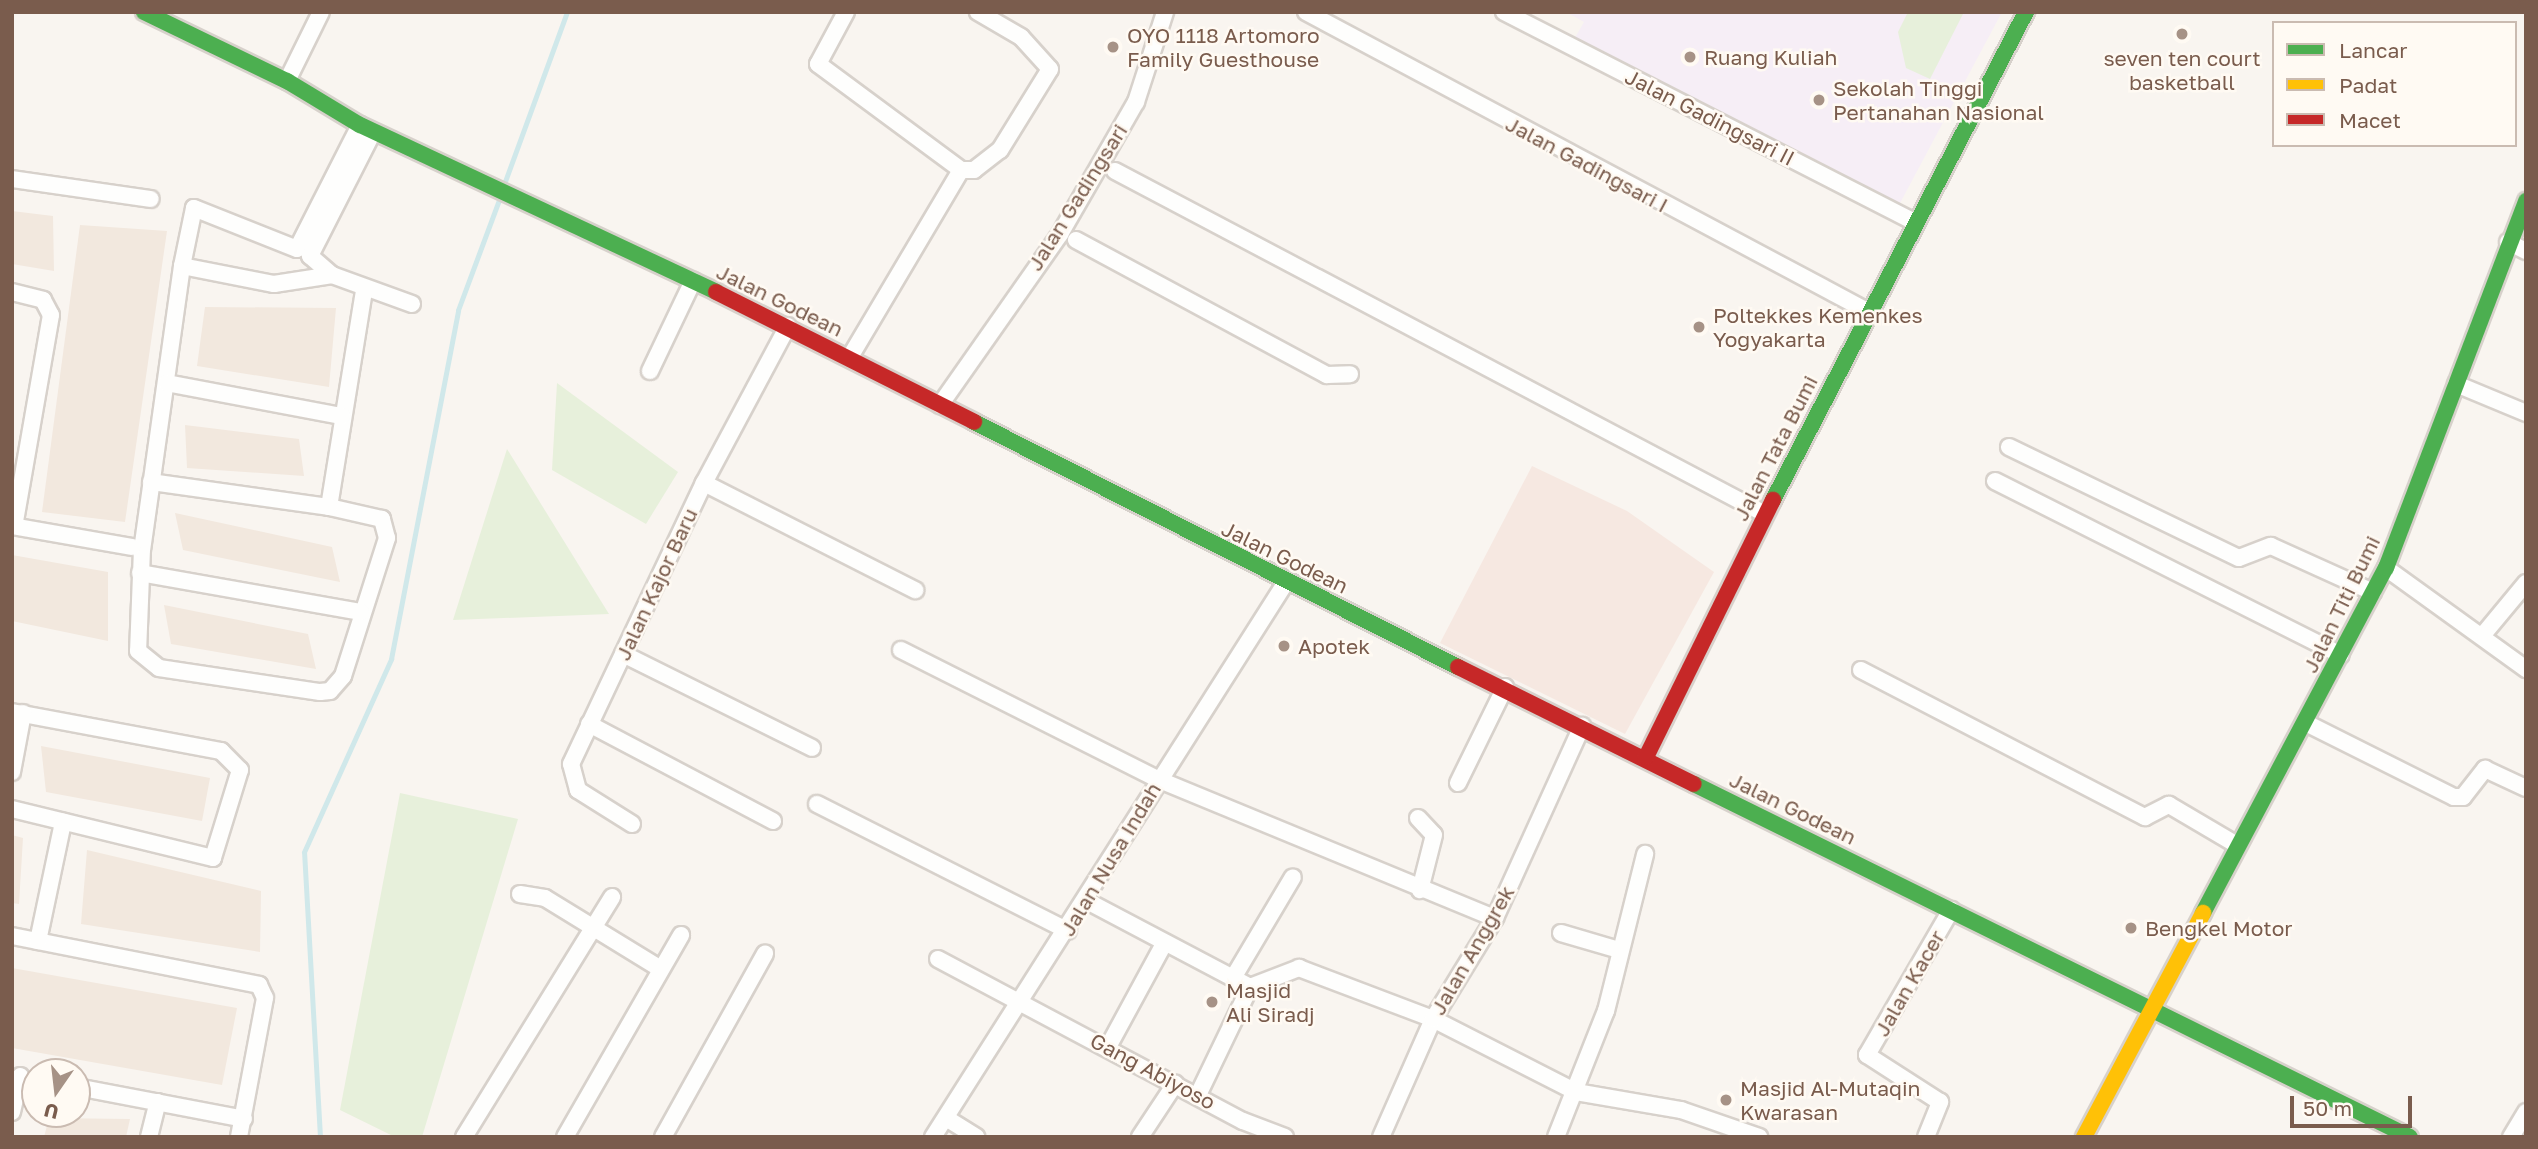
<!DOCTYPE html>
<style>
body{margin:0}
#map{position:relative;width:2538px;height:1149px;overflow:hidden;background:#f9f5f0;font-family:"Golos Text",sans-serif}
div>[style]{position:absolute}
.residential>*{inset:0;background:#f2e8de}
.commercial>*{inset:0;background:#f6e8e1}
.education>*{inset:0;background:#f6eef6}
.green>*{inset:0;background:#e7f0db}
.stream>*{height:5px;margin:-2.5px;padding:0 2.5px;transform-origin:2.5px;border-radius:2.5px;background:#d0e8ea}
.roads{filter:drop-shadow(2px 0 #d7d1cb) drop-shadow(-2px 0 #d7d1cb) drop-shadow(0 2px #d7d1cb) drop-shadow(0 -2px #d7d1cb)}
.street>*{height:16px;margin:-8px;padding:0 8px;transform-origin:8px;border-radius:8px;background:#fefefd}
.fast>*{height:16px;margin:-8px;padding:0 8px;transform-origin:8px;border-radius:8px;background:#4caf50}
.slow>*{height:16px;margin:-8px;padding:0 8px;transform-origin:8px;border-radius:8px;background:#ffc107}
.jam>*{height:16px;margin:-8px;padding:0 8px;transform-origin:8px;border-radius:8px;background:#c62828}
.dots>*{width:19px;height:19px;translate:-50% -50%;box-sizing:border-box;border:4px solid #fffaf3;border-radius:50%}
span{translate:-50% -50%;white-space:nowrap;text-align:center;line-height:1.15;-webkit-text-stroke:5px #fffaf3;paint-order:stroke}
.poi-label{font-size:21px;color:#7a5c4d}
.left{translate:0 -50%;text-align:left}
.street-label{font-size:21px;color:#7a5c4d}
.frame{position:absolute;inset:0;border:14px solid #7a5c4d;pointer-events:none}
.legend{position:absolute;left:2272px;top:21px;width:245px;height:126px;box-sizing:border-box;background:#fffaf3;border:2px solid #cabbb1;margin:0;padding:9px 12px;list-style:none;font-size:21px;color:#7a5c4d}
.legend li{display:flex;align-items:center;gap:14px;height:35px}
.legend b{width:35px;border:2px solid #cabbb1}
.north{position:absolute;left:21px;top:1058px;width:70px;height:70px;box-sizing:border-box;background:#fffaf3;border:2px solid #cabbb1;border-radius:50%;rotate:194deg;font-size:19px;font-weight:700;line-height:28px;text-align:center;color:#7a5c4d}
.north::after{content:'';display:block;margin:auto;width:24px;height:32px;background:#a69286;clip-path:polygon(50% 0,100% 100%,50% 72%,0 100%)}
.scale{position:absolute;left:2290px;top:1096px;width:122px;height:32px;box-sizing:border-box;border:4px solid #7a5c4d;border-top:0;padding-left:9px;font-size:21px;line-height:24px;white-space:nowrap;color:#7a5c4d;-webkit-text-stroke:5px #fffaf3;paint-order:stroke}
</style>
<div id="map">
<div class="residential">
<div style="clip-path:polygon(12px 211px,53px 216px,54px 271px,12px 264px)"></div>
<div style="clip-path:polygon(80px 225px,167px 231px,125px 522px,42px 512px)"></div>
<div style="clip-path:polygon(205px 307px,336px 308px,329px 387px,197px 366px)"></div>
<div style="clip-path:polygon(185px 425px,299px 439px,304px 476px,187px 468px)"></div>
<div style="clip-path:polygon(175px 513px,332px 547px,340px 582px,183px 550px)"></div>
<div style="clip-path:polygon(12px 555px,108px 572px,108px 641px,12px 621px)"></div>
<div style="clip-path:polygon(164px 605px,308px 634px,316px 669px,171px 644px)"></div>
<div style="clip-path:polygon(41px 746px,210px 778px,202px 821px,46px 792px)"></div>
<div style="clip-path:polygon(12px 835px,23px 838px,19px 904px,12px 903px)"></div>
<div style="clip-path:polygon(87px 850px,261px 891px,260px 952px,81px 924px)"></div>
<div style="clip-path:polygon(12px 968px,237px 1008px,222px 1085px,12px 1048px)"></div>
<div style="clip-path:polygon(49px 1118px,130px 1119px,126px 1137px,44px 1137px)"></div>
</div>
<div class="commercial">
<div style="clip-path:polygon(1532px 466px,1627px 511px,1714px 572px,1625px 734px,1440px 643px)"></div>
</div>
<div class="education">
<div style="clip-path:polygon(1566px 12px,2002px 12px,1899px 205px,1572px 43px,1584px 22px)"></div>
</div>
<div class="green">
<div style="clip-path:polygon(1908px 12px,1964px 12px,1930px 79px,1906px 68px,1898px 32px)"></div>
<div style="clip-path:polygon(557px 383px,678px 472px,646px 524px,552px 470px)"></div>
<div style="clip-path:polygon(507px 449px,609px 614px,453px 620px)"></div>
<div style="clip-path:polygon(400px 793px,518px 819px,422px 1137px,395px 1137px,340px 1110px)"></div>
</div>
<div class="stream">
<div style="left:504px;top:184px;width:183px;rotate:-69.9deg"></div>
<div style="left:320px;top:1137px;width:285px;rotate:-93.2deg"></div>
<div style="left:304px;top:852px;width:212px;rotate:-65.7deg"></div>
<div style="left:391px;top:659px;width:355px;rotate:-79.1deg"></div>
<div style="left:458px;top:310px;width:121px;rotate:-69.6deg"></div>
</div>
<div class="roads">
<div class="street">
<div style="left:846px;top:12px;width:59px;rotate:118.3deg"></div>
<div style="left:818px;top:64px;width:178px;rotate:36.5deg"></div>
<div style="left:961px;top:170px;width:217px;rotate:120.7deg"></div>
<div style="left:1306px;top:12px;width:640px;rotate:28.05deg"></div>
<div style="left:1504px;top:12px;width:462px;rotate:27.1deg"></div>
<div style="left:287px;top:81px;width:77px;rotate:-63.8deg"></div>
<div style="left:360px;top:125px;width:139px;rotate:116.9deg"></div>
<div style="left:297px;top:249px;width:111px;rotate:-158.3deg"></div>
<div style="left:194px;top:208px;width:59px;rotate:101.7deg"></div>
<div style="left:182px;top:266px;width:94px;rotate:11.1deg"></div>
<div style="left:274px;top:284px;width:59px;rotate:-8.8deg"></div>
<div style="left:332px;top:275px;width:29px;rotate:-139deg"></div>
<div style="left:310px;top:256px;width:139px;rotate:-63.1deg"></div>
<div style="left:961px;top:170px;width:13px"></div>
<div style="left:974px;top:170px;width:33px;rotate:-38deg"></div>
<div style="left:1000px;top:150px;width:95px;rotate:-58.3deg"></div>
<div style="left:1050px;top:69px;width:43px;rotate:-132.2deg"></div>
<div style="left:1021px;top:37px;width:50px;rotate:-149.8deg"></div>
<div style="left:1115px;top:171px;width:735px;rotate:27.82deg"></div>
<div style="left:12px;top:179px;width:140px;rotate:8.2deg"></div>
<div style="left:1076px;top:240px;width:285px;rotate:28.3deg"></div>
<div style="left:1327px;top:375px;width:23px;rotate:-2deg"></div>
<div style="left:2508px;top:242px;width:20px;rotate:27deg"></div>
<div style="left:182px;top:266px;width:286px;rotate:98deg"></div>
<div style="left:142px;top:549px;width:102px;rotate:92.2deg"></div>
<div style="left:138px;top:651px;width:27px;rotate:39deg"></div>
<div style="left:159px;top:668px;width:163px;rotate:8.5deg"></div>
<div style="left:320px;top:692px;width:10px;rotate:-6deg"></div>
<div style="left:330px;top:691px;width:20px;rotate:-49deg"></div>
<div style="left:343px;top:676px;width:145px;rotate:-72.3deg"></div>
<div style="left:387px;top:538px;width:20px;rotate:-105deg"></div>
<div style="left:382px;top:519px;width:54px;rotate:-167.2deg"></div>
<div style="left:329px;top:507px;width:219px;rotate:-80.8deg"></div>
<div style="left:332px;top:275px;width:85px;rotate:19.9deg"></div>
<div style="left:12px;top:292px;width:32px;rotate:14deg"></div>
<div style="left:43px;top:300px;width:17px;rotate:62deg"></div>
<div style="left:51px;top:315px;width:214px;rotate:99.9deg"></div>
<div style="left:650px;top:371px;width:100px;rotate:-64.5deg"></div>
<div style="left:167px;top:383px;width:178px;rotate:10.7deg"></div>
<div style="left:2456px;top:384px;width:76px;rotate:22.5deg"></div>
<div style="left:940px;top:405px;width:209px;rotate:-54.9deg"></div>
<div style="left:1060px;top:234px;width:152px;rotate:-60.1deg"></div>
<div style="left:1136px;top:102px;width:95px;rotate:-72.1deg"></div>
<div style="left:2009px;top:447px;width:255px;rotate:25.8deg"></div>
<div style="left:2239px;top:558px;width:34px;rotate:-21deg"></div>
<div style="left:2271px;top:546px;width:112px;rotate:24.3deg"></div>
<div style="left:1995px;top:481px;width:387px;rotate:26.7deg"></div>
<div style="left:151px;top:482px;width:180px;rotate:8deg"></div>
<div style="left:704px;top:483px;width:237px;rotate:26.9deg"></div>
<div style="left:12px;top:526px;width:122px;rotate:9.9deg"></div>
<div style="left:2386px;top:568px;width:173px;rotate:35.8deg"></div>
<div style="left:140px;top:573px;width:224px;rotate:10deg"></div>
<div style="left:2482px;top:636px;width:69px;rotate:-50.3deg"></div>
<div style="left:901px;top:650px;width:287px;rotate:26.7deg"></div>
<div style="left:1157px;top:779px;width:365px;rotate:22.4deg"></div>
<div style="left:623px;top:654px;width:211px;rotate:26.4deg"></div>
<div style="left:1861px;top:670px;width:320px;rotate:27.4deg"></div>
<div style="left:2145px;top:817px;width:27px;rotate:-27deg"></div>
<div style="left:2169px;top:805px;width:79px;rotate:30.5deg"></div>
<div style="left:12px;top:712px;width:213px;rotate:10.6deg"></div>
<div style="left:221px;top:751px;width:27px;rotate:45deg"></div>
<div style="left:240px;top:770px;width:92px;rotate:107.1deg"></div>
<div style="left:213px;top:858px;width:207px;rotate:-166.3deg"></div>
<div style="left:2306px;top:723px;width:165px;rotate:26.6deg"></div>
<div style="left:2454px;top:797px;width:9px"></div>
<div style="left:2463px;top:797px;width:36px;rotate:-52deg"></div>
<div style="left:2485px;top:769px;width:45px;rotate:24.9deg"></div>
<div style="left:589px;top:724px;width:208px;rotate:27.8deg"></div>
<div style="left:12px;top:772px;width:60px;rotate:-79.4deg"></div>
<div style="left:1458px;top:783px;width:107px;rotate:-63.9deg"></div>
<div style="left:817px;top:804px;width:281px;rotate:26.8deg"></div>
<div style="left:1418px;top:818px;width:23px;rotate:47deg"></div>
<div style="left:1434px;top:835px;width:57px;rotate:104.3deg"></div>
<div style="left:632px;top:824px;width:64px;rotate:-147.8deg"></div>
<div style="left:578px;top:790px;width:27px;rotate:-105deg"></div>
<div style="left:571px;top:764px;width:311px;rotate:-64.7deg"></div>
<div style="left:704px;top:483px;width:178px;rotate:-61.9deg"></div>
<div style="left:520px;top:894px;width:25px;rotate:9deg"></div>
<div style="left:545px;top:898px;width:136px;rotate:31.5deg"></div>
<div style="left:1087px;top:901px;width:184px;rotate:27.8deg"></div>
<div style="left:1250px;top:987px;width:53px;rotate:-21.2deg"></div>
<div style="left:1299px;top:968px;width:143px;rotate:20.8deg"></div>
<div style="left:1433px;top:1019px;width:161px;rotate:27deg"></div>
<div style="left:1576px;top:1092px;width:107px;rotate:9.7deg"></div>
<div style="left:1681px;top:1110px;width:83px;rotate:19.1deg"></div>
<div style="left:1561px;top:933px;width:60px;rotate:16.3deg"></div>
<div style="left:12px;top:936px;width:252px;rotate:11.2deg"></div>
<div style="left:259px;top:985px;width:14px;rotate:65deg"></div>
<div style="left:265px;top:998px;width:141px;rotate:100.6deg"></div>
<div style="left:38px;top:941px;width:122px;rotate:-78.1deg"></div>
<div style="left:938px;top:959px;width:345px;rotate:28deg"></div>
<div style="left:1243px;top:1121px;width:45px;rotate:20.9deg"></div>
<div style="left:1233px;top:978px;width:117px;rotate:-59.3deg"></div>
<div style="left:1108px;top:1047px;width:119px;rotate:-61.5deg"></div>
<div style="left:77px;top:1087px;width:170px;rotate:10.8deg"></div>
<div style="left:1198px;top:1095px;width:120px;rotate:-64.3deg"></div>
<div style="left:12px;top:1112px;width:37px;rotate:-77deg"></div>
<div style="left:946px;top:1118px;width:36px;rotate:32deg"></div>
<div style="left:149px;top:1137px;width:36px;rotate:-76deg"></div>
<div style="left:464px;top:1137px;width:282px;rotate:-58.3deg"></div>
<div style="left:565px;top:1137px;width:233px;rotate:-60.1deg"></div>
<div style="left:663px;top:1137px;width:210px;rotate:-60.9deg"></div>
<div style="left:933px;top:1137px;width:658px;rotate:-57.54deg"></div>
<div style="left:1140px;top:1137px;width:64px;rotate:-56.6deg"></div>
<div style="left:1381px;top:1137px;width:129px;rotate:-66.2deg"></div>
<div style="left:1433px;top:1019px;width:119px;rotate:-58.5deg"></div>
<div style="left:1495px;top:918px;width:211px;rotate:-65.6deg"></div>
<div style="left:1556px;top:1137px;width:136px;rotate:-68.4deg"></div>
<div style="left:1606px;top:1011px;width:162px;rotate:-76deg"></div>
<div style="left:1926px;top:1137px;width:38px;rotate:-68deg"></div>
<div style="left:1940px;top:1102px;width:87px;rotate:-147.2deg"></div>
<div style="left:1867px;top:1055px;width:168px;rotate:-59.9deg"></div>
<div style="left:2511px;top:1137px;width:29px;rotate:-59deg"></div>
</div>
<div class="fast">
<div style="left:144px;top:12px;width:159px;rotate:25.8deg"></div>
<div style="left:287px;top:81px;width:85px;rotate:31.1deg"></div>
<div style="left:360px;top:125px;width:393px;rotate:25.1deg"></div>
<div style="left:974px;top:422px;width:542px;rotate:26.85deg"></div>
<div style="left:1773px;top:500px;width:550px;rotate:-62.6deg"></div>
<div style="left:1694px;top:784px;width:798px;rotate:26.24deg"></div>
<div style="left:2203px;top:913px;width:391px;rotate:-62.1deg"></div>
<div style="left:2386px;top:568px;width:393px;rotate:-69.1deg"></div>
</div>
<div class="slow">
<div style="left:2084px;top:1137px;width:254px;rotate:-62deg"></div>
</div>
<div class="jam">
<div style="left:716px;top:292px;width:289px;rotate:26.7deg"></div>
<div style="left:1458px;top:667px;width:263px;rotate:26.4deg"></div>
<div style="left:1646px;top:757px;width:287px;rotate:-63.7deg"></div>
</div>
</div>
<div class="dots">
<div style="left:2182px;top:34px;background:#a69286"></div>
<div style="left:1113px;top:47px;background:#a69286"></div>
<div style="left:1690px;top:57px;background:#a69286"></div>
<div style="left:1819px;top:100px;background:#a69286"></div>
<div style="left:1699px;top:327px;background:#a69286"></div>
<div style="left:1284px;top:646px;background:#a69286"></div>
<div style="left:2131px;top:928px;background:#a69286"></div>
<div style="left:1212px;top:1002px;background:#a69286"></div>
<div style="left:1726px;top:1100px;background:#a69286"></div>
</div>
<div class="poi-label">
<span class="left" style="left:1127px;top:47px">OYO 1118 Artomoro<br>Family Guesthouse</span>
<span class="left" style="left:1704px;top:57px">Ruang Kuliah</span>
<span style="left:2182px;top:70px">seven ten court<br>basketball</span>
<span class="left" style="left:1833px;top:100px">Sekolah Tinggi<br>Pertanahan Nasional</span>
<span class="left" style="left:1713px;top:327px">Poltekkes Kemenkes<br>Yogyakarta</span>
<span class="left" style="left:1298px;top:646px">Apotek</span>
<span class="left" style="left:2145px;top:928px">Bengkel Motor</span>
<span class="left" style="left:1226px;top:1002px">Masjid<br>Ali Siradj</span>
<span class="left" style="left:1740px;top:1100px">Masjid Al-Mutaqin<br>Kwarasan</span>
</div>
<div class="street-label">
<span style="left:1710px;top:117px;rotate:27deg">Jalan Gadingsari II</span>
<span style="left:1587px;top:164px;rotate:28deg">Jalan Gadingsari I</span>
<span style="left:1077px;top:197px;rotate:-58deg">Jalan Gadingsari</span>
<span style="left:780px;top:300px;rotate:26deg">Jalan Godean</span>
<span style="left:1775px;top:448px;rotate:-63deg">Jalan Tata Bumi</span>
<span style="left:1285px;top:557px;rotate:26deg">Jalan Godean</span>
<span style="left:656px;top:584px;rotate:-65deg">Jalan Kajor Baru</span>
<span style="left:2341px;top:604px;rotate:-64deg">Jalan Titi Bumi</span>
<span style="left:1793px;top:808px;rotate:26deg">Jalan Godean</span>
<span style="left:1110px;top:859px;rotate:-59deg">Jalan Nusa Indah</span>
<span style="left:1472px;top:950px;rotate:-60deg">Jalan Anggrek</span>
<span style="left:1909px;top:983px;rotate:-60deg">Jalan Kacer</span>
<span style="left:1153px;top:1071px;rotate:28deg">Gang Abiyoso</span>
</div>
<div class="frame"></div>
<ul class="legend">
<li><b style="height:9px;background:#4caf50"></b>Lancar</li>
<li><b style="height:9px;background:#ffc107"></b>Padat</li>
<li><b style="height:9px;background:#c62828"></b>Macet</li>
</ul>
<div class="north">U</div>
<div class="scale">50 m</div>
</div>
